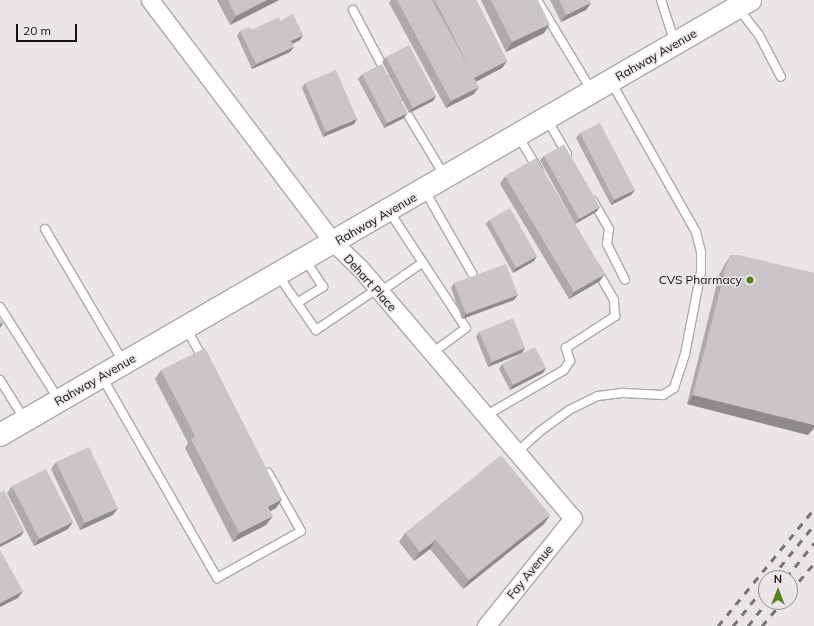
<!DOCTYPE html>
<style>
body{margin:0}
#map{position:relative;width:814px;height:626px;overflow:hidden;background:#ebe4e8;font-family:Mulish,sans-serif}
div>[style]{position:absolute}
.roads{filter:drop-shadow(1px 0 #afa8ac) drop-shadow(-1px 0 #afa8ac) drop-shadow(0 1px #afa8ac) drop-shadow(0 -1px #afa8ac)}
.service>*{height:8px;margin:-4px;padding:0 4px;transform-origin:4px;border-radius:4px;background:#fff}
.minor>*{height:17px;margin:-8.5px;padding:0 8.5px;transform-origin:8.5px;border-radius:8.5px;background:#fff}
.secondary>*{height:22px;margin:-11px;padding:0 11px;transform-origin:11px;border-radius:11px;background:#fff}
.rail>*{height:3px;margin-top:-1.5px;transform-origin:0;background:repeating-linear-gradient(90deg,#787476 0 7px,transparent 0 14px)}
.wall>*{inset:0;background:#afa9ad}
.shaded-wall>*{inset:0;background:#8e8a8d}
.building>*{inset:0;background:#cbc5c9}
.dots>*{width:11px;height:11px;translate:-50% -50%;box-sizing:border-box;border:2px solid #ebe4e8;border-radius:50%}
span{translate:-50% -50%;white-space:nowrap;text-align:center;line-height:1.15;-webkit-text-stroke:3px #ebe4e8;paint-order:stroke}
.street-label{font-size:12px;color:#151314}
.poi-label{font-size:12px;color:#151314}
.right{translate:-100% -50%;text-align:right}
.north{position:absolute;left:758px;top:570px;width:40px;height:40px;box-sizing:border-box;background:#ebe4e8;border:1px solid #959093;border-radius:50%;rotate:0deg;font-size:11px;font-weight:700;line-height:16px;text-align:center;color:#151314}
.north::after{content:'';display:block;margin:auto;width:14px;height:18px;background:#53851a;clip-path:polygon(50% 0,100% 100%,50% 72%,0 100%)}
.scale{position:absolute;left:16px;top:24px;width:61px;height:18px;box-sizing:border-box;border:2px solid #151314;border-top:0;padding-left:5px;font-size:12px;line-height:14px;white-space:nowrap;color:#151314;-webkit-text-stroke:3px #ebe4e8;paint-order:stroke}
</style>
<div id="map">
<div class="roads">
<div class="service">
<div style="left:537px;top:0;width:106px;rotate:58.9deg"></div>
<div style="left:661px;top:0;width:45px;rotate:72deg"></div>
<div style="left:738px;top:8px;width:34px;rotate:52deg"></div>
<div style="left:759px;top:35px;width:47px;rotate:62.4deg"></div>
<div style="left:353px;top:10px;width:71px;rotate:62.4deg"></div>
<div style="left:402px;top:105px;width:82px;rotate:59deg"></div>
<div style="left:547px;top:119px;width:40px;rotate:60.3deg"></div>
<div style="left:518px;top:136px;width:39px;rotate:59deg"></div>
<div style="left:425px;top:191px;width:95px;rotate:60.2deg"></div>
<div style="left:593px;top:201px;width:32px;rotate:60deg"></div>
<div style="left:609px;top:229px;width:15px;rotate:98deg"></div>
<div style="left:607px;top:244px;width:40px;rotate:63.4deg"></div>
<div style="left:389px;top:211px;width:140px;rotate:56.7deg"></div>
<div style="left:466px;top:328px;width:42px;rotate:143.7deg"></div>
<div style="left:45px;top:229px;width:156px;rotate:59.5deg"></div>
<div style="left:278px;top:275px;width:67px;rotate:55.4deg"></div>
<div style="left:316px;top:330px;width:73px;rotate:-33.9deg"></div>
<div style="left:380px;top:292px;width:51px;rotate:-34.6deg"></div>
<div style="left:297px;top:303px;width:31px;rotate:-32deg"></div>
<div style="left:323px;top:287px;width:33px;rotate:-123deg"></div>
<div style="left:0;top:307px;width:110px;rotate:57.6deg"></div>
<div style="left:186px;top:328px;width:37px;rotate:61deg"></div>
<div style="left:102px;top:377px;width:232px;rotate:60.2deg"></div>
<div style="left:217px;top:578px;width:96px;rotate:-29.2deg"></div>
<div style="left:301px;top:531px;width:67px;rotate:-119.6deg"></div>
<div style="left:0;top:380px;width:47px;rotate:58deg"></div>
<div style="left:485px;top:416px;width:91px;rotate:-30.2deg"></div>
<div style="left:564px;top:370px;width:11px;rotate:-56deg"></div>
<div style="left:570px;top:361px;width:14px;rotate:-107deg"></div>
<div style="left:566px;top:348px;width:59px;rotate:-33.1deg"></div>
<div style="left:615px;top:316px;width:16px;rotate:-94deg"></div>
<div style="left:614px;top:300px;width:36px;rotate:-120deg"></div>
<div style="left:516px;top:453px;width:31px;rotate:-42deg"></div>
<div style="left:539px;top:432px;width:37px;rotate:-36deg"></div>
<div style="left:569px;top:410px;width:32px;rotate:-26deg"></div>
<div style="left:598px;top:396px;width:26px;rotate:-7deg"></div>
<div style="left:624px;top:393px;width:39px;rotate:3deg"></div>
<div style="left:663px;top:395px;width:13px;rotate:-32deg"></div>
<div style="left:674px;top:388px;width:36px;rotate:-72deg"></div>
<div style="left:685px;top:354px;width:84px;rotate:-79deg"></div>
<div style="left:701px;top:272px;width:20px;rotate:-90deg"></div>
<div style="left:701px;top:252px;width:21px;rotate:-104deg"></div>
<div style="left:696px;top:232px;width:172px;rotate:-119.5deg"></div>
</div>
<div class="minor">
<div style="left:150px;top:0;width:305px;rotate:52.9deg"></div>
<div style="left:334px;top:243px;width:36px;rotate:44deg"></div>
<div style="left:360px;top:268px;width:328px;rotate:49.6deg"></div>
<div style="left:573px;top:518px;width:139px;rotate:128.9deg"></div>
</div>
<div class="secondary">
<div style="left:0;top:435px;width:867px;rotate:-30.11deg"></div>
</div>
</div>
<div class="rail">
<div style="left:771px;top:578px;width:68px;rotate:-50.9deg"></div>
<div style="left:786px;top:578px;width:45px;rotate:-51.3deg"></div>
<div style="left:790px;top:592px;width:38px;rotate:-50deg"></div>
<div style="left:718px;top:626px;width:151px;rotate:-50.6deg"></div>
<div style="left:733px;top:626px;width:53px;rotate:-51.2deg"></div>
<div style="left:748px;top:626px;width:31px;rotate:-52deg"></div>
<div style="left:762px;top:626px;width:31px;rotate:-50deg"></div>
</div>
<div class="wall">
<div style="clip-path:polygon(217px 0,279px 0,230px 25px)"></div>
<div style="clip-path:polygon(391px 0,476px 0,507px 61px,502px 68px,476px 82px,474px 94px,446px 108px,389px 3px)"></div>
<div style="clip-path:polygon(481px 0,538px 0,544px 33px,506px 52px)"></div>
<div style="clip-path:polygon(550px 0,589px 0,591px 3px,586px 10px,561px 22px)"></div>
<div style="clip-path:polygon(280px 21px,300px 40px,292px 44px,294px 47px,290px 52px,252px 69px,237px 36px,240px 31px,251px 30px)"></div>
<div style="clip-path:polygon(386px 57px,436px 96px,433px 101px,409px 113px,382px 62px)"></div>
<div style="clip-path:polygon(362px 74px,404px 118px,384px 128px,358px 79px)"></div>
<div style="clip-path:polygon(305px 83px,357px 119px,354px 124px,323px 137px,302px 88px)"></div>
<div style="clip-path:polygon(580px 133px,635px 190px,631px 195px,611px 205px,576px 138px)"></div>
<div style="clip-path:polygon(544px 156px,600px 207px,596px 212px,575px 224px,540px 160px)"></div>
<div style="clip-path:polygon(505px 176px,600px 281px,569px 299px,500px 184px)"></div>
<div style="clip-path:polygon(489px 220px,534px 261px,513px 273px,486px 224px)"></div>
<div style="clip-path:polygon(731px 255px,814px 273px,814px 428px,808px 435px,687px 404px,719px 275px,725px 264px)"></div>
<div style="clip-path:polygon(454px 283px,518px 295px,514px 300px,462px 319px,451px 288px)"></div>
<div style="clip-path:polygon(479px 332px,525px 348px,522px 353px,488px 367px,476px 337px)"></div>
<div style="clip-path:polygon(502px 364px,546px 368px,543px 373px,510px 390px,499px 369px)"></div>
<div style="clip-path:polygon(161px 370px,282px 499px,276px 508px,270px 511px,266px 525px,233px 542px,185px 448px,188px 443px,155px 379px)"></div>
<div style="clip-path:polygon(56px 462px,113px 515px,80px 530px,51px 469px)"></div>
<div style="clip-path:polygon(12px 486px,73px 522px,68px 529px,34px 546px,7px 493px)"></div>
<div style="clip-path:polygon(550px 515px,544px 524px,463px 589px,430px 549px,414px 561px,399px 542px,405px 533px)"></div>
</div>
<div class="shaded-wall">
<div style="clip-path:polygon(267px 0,279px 0,230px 25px,236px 16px)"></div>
<div style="clip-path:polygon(591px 3px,586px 10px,561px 22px,566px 15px)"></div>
<div style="clip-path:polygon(550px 24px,544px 33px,506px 52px,512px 42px)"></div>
<div style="clip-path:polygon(303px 35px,300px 40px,288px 46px,291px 41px)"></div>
<div style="clip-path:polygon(294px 47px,290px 52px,252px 69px,256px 64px)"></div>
<div style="clip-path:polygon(507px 61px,502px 68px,469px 85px,474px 78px)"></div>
<div style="clip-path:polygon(479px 87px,474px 94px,446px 108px,451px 101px)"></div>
<div style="clip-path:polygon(436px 96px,433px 101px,409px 113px,413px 108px)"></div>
<div style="clip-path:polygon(408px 113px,404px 118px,384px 128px,387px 123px)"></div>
<div style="clip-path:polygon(357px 119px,354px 124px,323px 137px,326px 132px)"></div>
<div style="clip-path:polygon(635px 190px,631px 195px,611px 205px,614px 200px)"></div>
<div style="clip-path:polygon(600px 207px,596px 212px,575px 224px,579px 219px)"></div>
<div style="clip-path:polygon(537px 256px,534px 261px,513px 273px,516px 268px)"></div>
<div style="clip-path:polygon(605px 274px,600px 281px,569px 299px,574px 292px)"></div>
<div style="clip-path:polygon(518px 295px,514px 300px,462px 319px,466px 314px)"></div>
<div style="clip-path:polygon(4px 322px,0 328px,0 324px)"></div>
<div style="clip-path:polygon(525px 348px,522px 353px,488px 367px,492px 362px)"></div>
<div style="clip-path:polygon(546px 368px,543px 373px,510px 390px,513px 385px)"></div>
<div style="clip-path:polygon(693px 395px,814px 425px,814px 428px,808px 435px,687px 404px)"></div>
<div style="clip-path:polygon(282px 499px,276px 508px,262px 516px,268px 507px)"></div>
<div style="clip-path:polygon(118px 508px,113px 515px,80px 530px,85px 523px)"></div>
<div style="clip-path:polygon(550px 515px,544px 524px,463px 589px,469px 580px)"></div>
<div style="clip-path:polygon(273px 516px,266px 525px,233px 542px,239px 533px)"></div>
<div style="clip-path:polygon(73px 522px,68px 529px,34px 546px,39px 539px)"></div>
<div style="clip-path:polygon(24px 531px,21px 536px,0 547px,0 544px)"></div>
<div style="clip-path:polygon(436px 540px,430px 549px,414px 561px,420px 552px)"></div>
<div style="clip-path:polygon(23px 591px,18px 598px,0 607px,0 603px)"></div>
</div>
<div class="building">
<div style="clip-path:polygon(228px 0,267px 0,236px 16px)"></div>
<div style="clip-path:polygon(397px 0,432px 0,473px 75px,435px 0,476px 0,507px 61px,474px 78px,479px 87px,451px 101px)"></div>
<div style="clip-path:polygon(491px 0,538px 0,550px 24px,512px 42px)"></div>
<div style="clip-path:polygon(559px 0,589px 0,591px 3px,566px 15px)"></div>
<div style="clip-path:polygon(293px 14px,303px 35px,291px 41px,294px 47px,256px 64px,240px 31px,250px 27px,251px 30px,279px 17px,280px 21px)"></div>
<div style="clip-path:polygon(409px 45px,436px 96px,413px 108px,386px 57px)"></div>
<div style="clip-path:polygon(382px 64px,408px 113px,387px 123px,362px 74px)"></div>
<div style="clip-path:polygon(336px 70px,357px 119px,326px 132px,305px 83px)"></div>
<div style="clip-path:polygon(600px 123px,635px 190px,614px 200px,580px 133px)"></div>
<div style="clip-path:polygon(564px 144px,600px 207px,579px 219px,544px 156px)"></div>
<div style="clip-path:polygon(536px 158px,605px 274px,574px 292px,505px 176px)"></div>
<div style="clip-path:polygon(510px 208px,537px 256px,516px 268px,489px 220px)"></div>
<div style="clip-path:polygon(731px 255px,739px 255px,814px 273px,814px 425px,693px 395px,726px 266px)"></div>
<div style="clip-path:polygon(506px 264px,518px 295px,466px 314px,454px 283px)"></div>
<div style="clip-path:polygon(0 315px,4px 322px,0 324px)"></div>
<div style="clip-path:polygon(513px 318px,525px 348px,492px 362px,479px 332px)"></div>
<div style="clip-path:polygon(535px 347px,546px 368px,513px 385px,502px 364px)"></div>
<div style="clip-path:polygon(205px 348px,282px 499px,268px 507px,273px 516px,239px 533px,191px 439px,195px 436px,161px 370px)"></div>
<div style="clip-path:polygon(89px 447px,118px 508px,85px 523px,56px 462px)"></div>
<div style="clip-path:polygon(501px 455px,550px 515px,469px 580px,436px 540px,420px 552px,405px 533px)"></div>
<div style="clip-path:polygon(46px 469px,73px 522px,39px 539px,12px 486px)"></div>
<div style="clip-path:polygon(4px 490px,24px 531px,0 544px,0 492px)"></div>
<div style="clip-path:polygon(0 550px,23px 591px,0 603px)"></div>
</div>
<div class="dots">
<div style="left:750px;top:280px;background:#53851a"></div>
</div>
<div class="street-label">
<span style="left:656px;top:55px;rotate:-30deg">Rahway Avenue</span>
<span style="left:376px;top:219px;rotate:-30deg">Rahway Avenue</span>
<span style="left:370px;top:283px;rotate:48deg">Dehart Place</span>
<span style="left:95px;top:380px;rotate:-30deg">Rahway Avenue</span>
<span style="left:530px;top:572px;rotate:-51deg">Fay Avenue</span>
</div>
<div class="poi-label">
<span class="right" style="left:742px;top:280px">CVS Pharmacy</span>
</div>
<div class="north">N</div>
<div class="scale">20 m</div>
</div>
